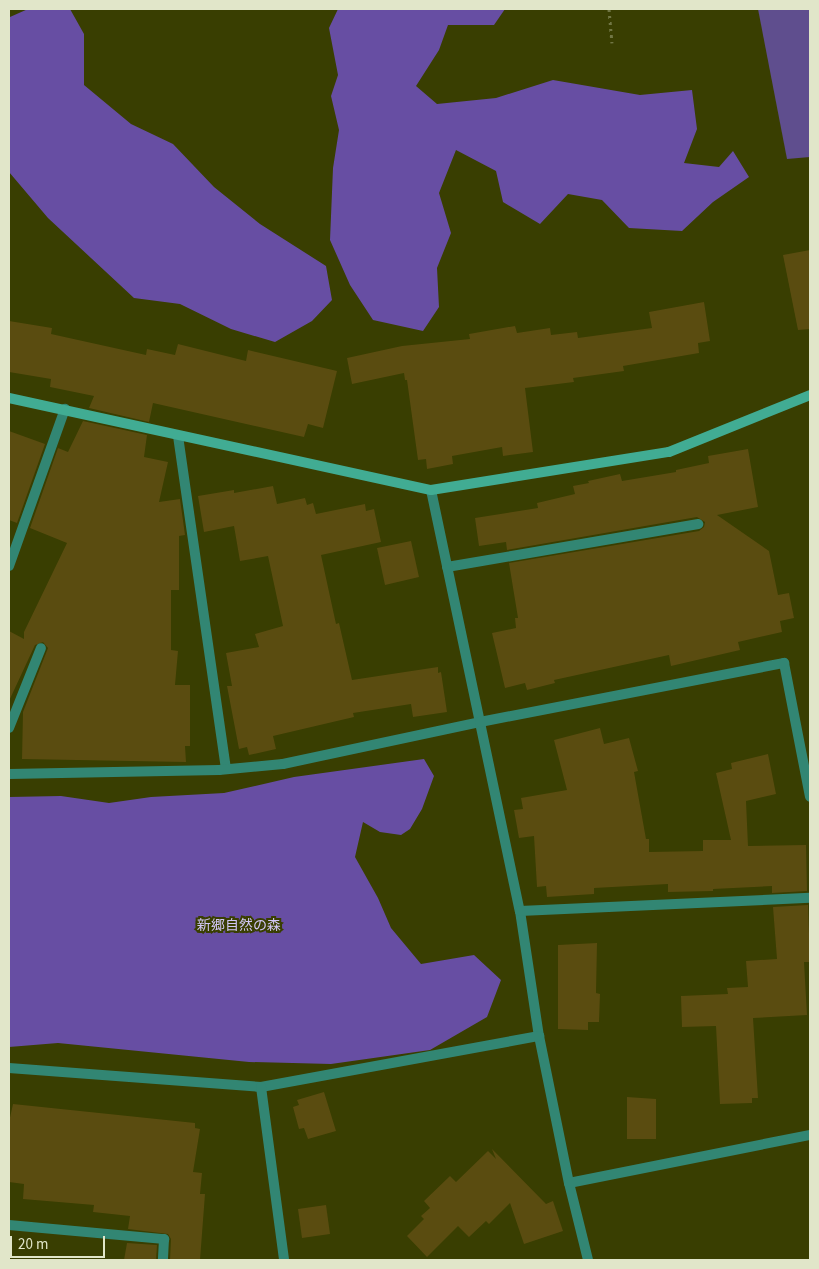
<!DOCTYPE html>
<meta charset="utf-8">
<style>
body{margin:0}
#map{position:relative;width:819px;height:1269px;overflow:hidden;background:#393e01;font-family:"Source Sans 3","Noto Sans JP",sans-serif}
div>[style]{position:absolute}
.green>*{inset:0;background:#5f4e8e}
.forest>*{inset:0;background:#674ea3}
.building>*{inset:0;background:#5a4c10}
.path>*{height:3px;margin-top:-1.5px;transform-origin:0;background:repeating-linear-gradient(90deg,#717644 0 2.5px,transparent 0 6.5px)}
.lane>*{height:10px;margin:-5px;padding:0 5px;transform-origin:5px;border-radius:5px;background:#328673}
.street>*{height:10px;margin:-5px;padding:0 5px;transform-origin:5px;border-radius:5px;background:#328673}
.secondary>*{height:10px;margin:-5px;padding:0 5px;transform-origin:5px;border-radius:5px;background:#41ac93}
span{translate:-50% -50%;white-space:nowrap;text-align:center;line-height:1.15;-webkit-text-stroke:4px #393e01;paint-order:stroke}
.park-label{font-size:14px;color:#d1c7f6}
.frame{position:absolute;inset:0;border:10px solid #e1e6c9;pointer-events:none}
.scale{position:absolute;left:10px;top:1236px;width:95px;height:22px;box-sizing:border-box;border:2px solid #e1e6c9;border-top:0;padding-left:6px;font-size:15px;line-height:18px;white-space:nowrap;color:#e1e6c9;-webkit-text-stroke:4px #393e01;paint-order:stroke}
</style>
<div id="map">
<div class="green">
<div style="clip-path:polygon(758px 9px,810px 9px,810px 157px,787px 159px)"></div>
</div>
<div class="forest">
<div style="clip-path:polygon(28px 9px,70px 9px,84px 34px,84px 85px,131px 124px,173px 144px,214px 187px,260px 224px,326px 266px,332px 300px,312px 321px,275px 342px,231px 329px,180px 304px,134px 298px,48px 218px,9px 172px,9px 21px,10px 17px)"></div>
<div style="clip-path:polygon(338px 9px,505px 9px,494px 25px,448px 25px,439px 50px,416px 86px,437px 104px,496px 98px,553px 80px,640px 95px,692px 90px,697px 129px,684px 163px,719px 167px,733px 151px,749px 177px,713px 202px,682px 231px,629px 228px,602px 200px,568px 194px,540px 224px,503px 202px,496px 171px,456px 150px,439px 193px,451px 233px,437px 268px,439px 307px,423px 331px,373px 320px,350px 285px,330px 240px,333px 168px,339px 130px,331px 96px,338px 75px,329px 28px)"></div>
<div style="clip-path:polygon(424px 759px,434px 776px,422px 809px,410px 829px,401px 835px,380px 832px,363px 822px,355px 857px,378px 898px,391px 928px,421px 964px,474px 955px,501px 980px,487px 1017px,430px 1050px,331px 1064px,249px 1062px,58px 1043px,9px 1047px,9px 797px,61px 796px,109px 803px,151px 797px,224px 793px,294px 777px)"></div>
</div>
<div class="building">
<div style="clip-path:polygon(810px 250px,810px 329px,798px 330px,783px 255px)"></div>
<div style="clip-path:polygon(704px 302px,710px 341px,698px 343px,699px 353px,623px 366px,624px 371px,573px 378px,574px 382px,525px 388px,533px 452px,503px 456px,502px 447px,452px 456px,453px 464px,427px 469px,426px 459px,418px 460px,407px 380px,405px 380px,404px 373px,352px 384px,347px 358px,402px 346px,470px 339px,469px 334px,515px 326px,517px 333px,550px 328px,551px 335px,577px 332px,578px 338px,652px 328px,649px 312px)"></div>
<div style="clip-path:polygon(9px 321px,52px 328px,51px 334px,146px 355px,147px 349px,175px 355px,178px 344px,246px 361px,248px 350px,337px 371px,323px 428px,308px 424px,304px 437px,153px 403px,149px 422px,89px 408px,94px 396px,50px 387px,51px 379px,9px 372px)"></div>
<div style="clip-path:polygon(83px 421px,147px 435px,144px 457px,168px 462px,159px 502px,180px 499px,185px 535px,179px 536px,179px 590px,171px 590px,171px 650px,178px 651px,175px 685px,190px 685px,190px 746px,185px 746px,186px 762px,22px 759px,23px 712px,48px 648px,43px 642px,35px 645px,9px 701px,9px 631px,24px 639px,24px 632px,67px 543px,30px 528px,58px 448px,68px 452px)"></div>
<div style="clip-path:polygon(9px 431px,45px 444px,17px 523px,9px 520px)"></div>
<div style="clip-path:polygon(748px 449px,758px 507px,717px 515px,769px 551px,778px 595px,789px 593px,794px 618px,780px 621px,782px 632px,738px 642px,740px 650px,671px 666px,669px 655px,554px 680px,555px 683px,527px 690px,525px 683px,505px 688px,492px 633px,516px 628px,515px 618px,518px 618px,509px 563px,699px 531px,704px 527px,705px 522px,697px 517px,507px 550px,506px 542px,479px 546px,475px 518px,538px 508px,537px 503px,575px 494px,573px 486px,589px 483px,588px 481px,620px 474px,622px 481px,676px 472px,676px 470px,709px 463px,708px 456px)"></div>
<div style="clip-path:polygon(273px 486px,277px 504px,305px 498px,307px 505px,313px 503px,316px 514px,365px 504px,366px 511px,374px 509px,381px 542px,321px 555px,336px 624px,339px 623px,352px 680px,438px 667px,438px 673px,441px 672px,447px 712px,413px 717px,411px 704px,353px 713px,354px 717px,273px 736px,276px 749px,249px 755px,247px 747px,239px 749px,227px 686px,232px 686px,226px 653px,259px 647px,255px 634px,283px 626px,268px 556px,240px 561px,234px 526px,204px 532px,198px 496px,234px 490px,234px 493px)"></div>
<div style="clip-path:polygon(411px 541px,419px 577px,385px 585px,377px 548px)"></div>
<div style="clip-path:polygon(600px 728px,604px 744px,629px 738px,638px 771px,634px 772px,646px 839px,649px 839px,649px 852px,703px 851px,703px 840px,731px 840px,716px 773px,732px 769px,731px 763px,768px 754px,776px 794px,746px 801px,748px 846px,806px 845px,807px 891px,772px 893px,772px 886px,713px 889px,713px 891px,668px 892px,668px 884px,594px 888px,594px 894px,547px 897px,546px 886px,537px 887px,534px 836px,519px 838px,514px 810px,523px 809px,521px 798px,567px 790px,554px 740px)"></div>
<div style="clip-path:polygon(808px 905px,810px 962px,804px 962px,807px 1015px,753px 1018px,758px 1098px,752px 1098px,752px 1103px,720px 1104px,716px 1026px,682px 1027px,681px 996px,728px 994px,727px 988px,748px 987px,746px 961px,777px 959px,773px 907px)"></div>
<div style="clip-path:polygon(597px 943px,596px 993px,600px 994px,599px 1022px,588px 1022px,588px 1030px,558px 1029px,558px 945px)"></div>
<div style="clip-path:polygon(324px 1092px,336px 1131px,308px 1139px,304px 1128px,299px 1129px,293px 1107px,299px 1105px,297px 1100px)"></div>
<div style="clip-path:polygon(627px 1097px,656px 1099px,656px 1139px,627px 1139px)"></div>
<div style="clip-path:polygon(13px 1104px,195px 1123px,195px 1128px,200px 1129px,193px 1172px,202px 1173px,200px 1194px,205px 1194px,200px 1260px,170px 1260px,171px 1239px,168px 1234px,128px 1229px,130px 1216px,93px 1212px,94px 1205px,23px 1199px,24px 1184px,9px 1182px,9px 1122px)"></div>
<div style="clip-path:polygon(492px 1149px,546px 1204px,553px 1201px,563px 1231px,524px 1244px,510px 1203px,489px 1224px,486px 1221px,469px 1237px,458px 1226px,427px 1257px,407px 1236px,424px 1219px,421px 1216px,430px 1208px,424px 1201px,450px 1176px,456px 1182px,488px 1151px,496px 1159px)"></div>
<div style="clip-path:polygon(326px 1205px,330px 1234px,302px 1238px,298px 1209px)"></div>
<div style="clip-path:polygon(127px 1243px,157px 1245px,156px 1260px,124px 1260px)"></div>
</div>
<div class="path">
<div style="left:609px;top:9px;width:34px;rotate:85deg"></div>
</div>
<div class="lane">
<div style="left:447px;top:567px;width:255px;rotate:-9.7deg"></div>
</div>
<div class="street">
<div style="left:178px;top:436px;width:336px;rotate:81.8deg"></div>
<div style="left:431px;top:490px;width:430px;rotate:78.1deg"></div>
<div style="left:520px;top:911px;width:126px;rotate:81.4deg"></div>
<div style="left:539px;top:1036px;width:150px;rotate:78.5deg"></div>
<div style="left:569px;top:1183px;width:79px;rotate:76.1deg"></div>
<div style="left:9px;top:566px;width:167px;rotate:-70.4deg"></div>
<div style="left:9px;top:728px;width:86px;rotate:-68.2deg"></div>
<div style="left:9px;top:774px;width:210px;rotate:-1.1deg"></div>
<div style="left:219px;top:770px;width:64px;rotate:-5.4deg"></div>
<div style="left:283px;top:764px;width:201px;rotate:-12deg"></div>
<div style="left:480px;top:722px;width:310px;rotate:-11deg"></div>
<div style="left:784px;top:663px;width:136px;rotate:79deg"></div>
<div style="left:520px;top:911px;width:290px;rotate:-2.6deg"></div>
<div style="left:9px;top:1068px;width:253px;rotate:4.3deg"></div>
<div style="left:261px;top:1087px;width:283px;rotate:-10.4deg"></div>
<div style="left:261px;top:1087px;width:175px;rotate:82.4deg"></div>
<div style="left:569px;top:1183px;width:246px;rotate:-11.3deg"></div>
<div style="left:9px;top:1225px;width:156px;rotate:5.2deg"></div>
<div style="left:164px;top:1239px;width:21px;rotate:93deg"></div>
</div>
<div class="secondary">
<div style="left:9px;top:398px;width:432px;rotate:12.3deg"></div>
<div style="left:431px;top:490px;width:241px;rotate:-9.1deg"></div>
<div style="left:669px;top:452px;width:152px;rotate:-22deg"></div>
</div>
<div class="park-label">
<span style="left:239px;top:926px">新郷自然の森</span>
</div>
<div class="frame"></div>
<div class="scale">20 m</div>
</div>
